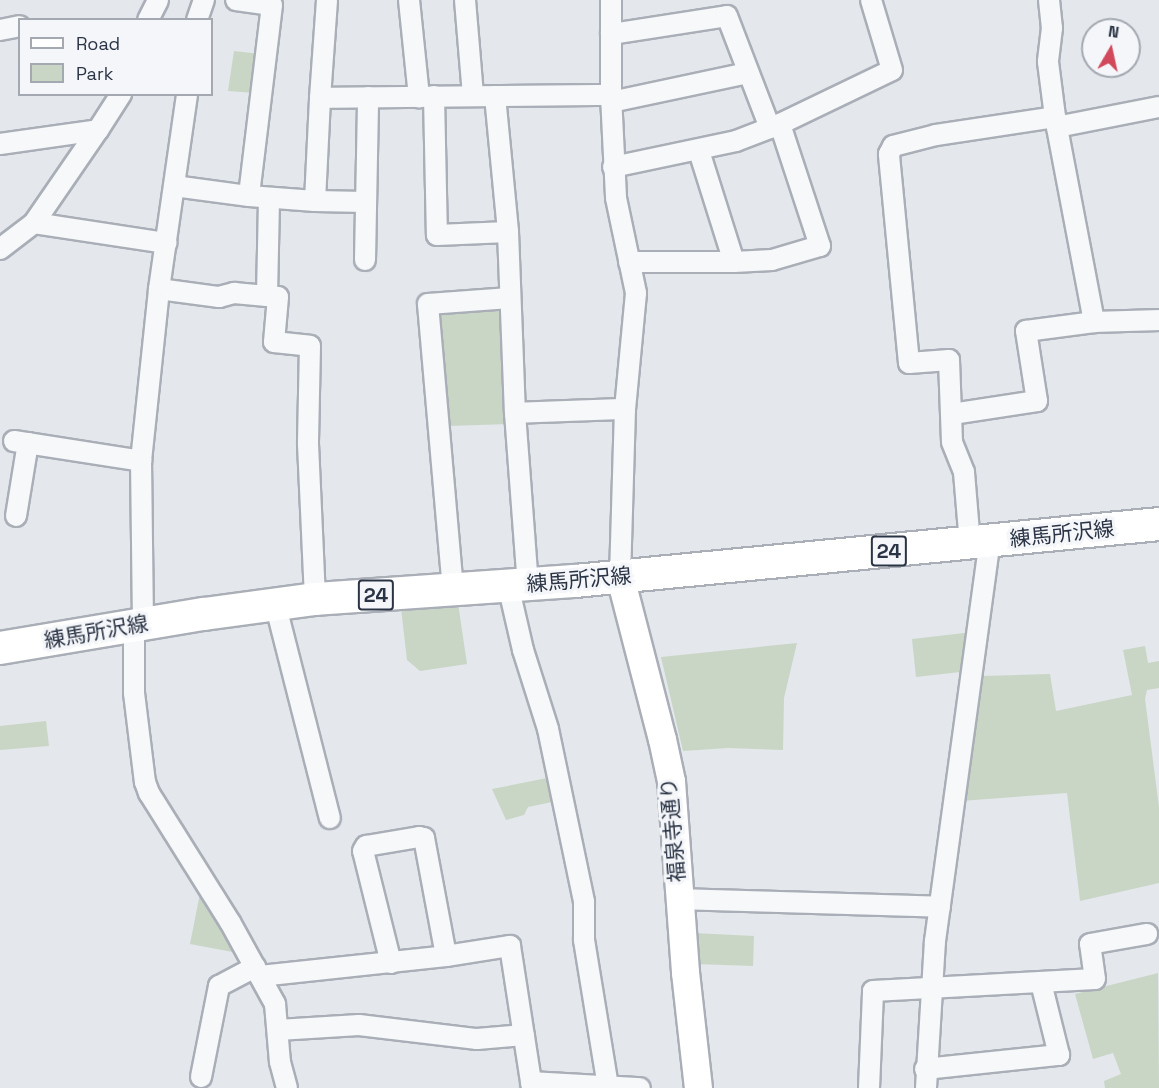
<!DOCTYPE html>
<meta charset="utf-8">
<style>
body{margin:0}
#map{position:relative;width:1159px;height:1088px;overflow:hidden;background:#e4e7ec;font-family:"Space Grotesk","Noto Sans JP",sans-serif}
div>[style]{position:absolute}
.green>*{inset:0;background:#c9d6c5}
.roads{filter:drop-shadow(2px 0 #a9aeb7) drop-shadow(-2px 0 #a9aeb7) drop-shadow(0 2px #a9aeb7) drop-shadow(0 -2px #a9aeb7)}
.street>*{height:20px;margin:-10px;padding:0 10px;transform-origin:10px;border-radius:10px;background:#f7f8fa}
.secondary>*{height:27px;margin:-13.5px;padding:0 13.5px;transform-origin:13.5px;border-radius:13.5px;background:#fff}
.primary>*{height:32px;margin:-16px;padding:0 16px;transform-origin:16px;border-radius:16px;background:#fff}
span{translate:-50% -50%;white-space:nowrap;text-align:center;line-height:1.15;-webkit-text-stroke:6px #f4f6f9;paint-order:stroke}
.shield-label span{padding:2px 4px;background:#f4f6f9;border:2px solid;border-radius:4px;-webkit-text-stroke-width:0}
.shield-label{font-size:20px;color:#2b3445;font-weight:700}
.street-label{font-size:21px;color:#2b3445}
.legend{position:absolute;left:18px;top:18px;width:195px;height:78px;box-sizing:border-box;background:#f4f6f9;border:2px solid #a4a8b1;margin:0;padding:8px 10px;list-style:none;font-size:18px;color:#2b3445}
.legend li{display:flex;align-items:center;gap:12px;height:30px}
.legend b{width:30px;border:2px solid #a4a8b1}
.north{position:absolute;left:1081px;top:18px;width:60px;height:60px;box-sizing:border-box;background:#f4f6f9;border:2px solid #a4a8b1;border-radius:50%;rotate:9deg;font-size:16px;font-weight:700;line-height:24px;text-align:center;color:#2b3445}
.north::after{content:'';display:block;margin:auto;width:21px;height:27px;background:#d1495b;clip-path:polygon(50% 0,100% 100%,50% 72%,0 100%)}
</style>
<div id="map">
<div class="green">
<div style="clip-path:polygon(234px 51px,260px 54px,255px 93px,228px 91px)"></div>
<div style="clip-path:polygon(496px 306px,504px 312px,510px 424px,447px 426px,436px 314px,440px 309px)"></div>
<div style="clip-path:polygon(458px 603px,467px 664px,420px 671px,407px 660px,401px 608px)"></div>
<div style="clip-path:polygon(973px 632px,969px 671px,916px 677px,912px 639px)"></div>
<div style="clip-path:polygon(797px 643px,784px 698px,783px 750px,728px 748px,683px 751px,661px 657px)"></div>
<div style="clip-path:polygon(1145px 646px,1148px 663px,1159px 661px,1159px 688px,1147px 690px,1145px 699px,1159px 807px,1159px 883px,1080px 901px,1067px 793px,961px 801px,982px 676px,1050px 674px,1056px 711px,1132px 695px,1123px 650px)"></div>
<div style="clip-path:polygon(46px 721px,49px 746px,0 750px,0 726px)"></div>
<div style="clip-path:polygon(552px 777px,557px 801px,528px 807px,524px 815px,506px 820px,492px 789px)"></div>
<div style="clip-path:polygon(201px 888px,238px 953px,190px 944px)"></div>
<div style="clip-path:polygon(694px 933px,754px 936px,753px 966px,695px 964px)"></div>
<div style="clip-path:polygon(1158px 973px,1159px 1088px,1105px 1088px,1104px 1081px,1121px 1074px,1113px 1053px,1093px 1059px,1075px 994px)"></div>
</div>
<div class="roads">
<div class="street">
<div style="left:236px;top:0;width:36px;rotate:8deg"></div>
<div style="left:272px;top:5px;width:192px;rotate:96.9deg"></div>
<div style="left:409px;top:0;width:98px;rotate:84.1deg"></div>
<div style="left:465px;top:0;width:96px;rotate:85.2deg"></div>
<div style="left:611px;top:0;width:95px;rotate:90deg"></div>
<div style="left:611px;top:95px;width:103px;rotate:87.2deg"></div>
<div style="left:616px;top:198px;width:97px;rotate:78.1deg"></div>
<div style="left:636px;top:293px;width:117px;rotate:95.4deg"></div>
<div style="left:625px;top:409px;width:168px;rotate:91.7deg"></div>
<div style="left:1049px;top:0;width:28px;rotate:84deg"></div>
<div style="left:1052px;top:28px;width:34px;rotate:97deg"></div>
<div style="left:1048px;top:62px;width:55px;rotate:82.7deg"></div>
<div style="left:1055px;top:117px;width:209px;rotate:79.2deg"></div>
<div style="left:1094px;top:322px;width:65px;rotate:-1.8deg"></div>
<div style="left:148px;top:20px;width:22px;rotate:-63deg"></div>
<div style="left:197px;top:20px;width:21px;rotate:-71deg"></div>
<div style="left:0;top:30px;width:20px;rotate:-11deg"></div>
<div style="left:611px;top:34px;width:117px;rotate:-8.8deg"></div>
<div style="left:727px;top:16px;width:120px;rotate:69deg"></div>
<div style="left:434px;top:96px;width:139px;rotate:88.8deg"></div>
<div style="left:437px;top:235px;width:71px;rotate:-2.4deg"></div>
<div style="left:508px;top:232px;width:181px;rotate:87.8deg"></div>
<div style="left:515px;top:413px;width:171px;rotate:85.7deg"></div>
<div style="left:495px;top:96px;width:137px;rotate:84.5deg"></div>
<div style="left:320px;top:98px;width:98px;rotate:-85.9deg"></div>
<div style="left:611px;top:102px;width:139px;rotate:-12deg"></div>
<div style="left:1057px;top:127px;width:104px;rotate:-11.1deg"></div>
<div style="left:0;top:144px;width:99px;rotate:-8.1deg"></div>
<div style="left:98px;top:130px;width:43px;rotate:-57.4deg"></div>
<div style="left:699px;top:151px;width:116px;rotate:72.5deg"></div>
<div style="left:734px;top:262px;width:38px;rotate:-3deg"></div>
<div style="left:772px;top:260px;width:50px;rotate:-16.3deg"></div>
<div style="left:820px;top:246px;width:128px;rotate:-108.2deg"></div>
<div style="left:613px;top:167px;width:126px;rotate:-11.9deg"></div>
<div style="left:736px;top:141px;width:47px;rotate:-21.1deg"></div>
<div style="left:780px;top:124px;width:124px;rotate:-25.7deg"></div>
<div style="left:892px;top:70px;width:73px;rotate:-106.7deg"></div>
<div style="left:174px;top:186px;width:76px;rotate:7.6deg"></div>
<div style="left:249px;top:196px;width:66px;rotate:4.3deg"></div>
<div style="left:315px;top:201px;width:103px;rotate:-87.2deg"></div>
<div style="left:320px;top:98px;width:291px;rotate:-0.6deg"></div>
<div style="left:315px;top:201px;width:51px;rotate:1.1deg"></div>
<div style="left:34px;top:223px;width:134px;rotate:8.6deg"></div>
<div style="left:0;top:249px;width:43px;rotate:-37.4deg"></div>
<div style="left:34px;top:223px;width:113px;rotate:-55.5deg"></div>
<div style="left:365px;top:260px;width:163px;rotate:-88.9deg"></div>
<div style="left:629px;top:262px;width:105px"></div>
<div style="left:159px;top:289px;width:61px;rotate:7.6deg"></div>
<div style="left:219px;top:297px;width:16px;rotate:-15deg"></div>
<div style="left:234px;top:293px;width:44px;rotate:5.2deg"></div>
<div style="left:278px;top:297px;width:45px;rotate:95.1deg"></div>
<div style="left:274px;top:342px;width:36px;rotate:6deg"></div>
<div style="left:310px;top:346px;width:98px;rotate:91.2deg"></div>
<div style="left:308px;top:444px;width:155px;rotate:87.4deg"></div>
<div style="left:267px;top:296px;width:98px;rotate:-88.8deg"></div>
<div style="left:515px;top:413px;width:110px;rotate:-2.1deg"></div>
<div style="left:952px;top:414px;width:86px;rotate:-8.7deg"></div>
<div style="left:1037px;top:401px;width:71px;rotate:-98.9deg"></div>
<div style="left:1026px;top:331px;width:69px;rotate:-7.5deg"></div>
<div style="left:14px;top:441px;width:129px;rotate:8.9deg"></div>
<div style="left:16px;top:516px;width:74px;rotate:-80.7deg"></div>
<div style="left:970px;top:544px;width:72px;rotate:-94.8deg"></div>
<div style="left:964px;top:472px;width:32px;rotate:-112deg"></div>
<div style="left:952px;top:442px;width:82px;rotate:-92.1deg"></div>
<div style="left:949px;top:360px;width:40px;rotate:175.7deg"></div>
<div style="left:909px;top:363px;width:210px;rotate:-95.5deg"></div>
<div style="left:889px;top:154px;width:9px;rotate:-63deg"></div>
<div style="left:893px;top:146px;width:44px;rotate:-14.3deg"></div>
<div style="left:936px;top:135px;width:120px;rotate:-8.6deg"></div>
<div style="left:508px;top:585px;width:67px;rotate:77deg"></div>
<div style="left:523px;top:650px;width:83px;rotate:72.4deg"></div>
<div style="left:548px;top:729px;width:177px;rotate:78.2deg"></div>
<div style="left:584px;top:902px;width:38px;rotate:90deg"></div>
<div style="left:584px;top:940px;width:148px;rotate:80.7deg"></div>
<div style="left:453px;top:590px;width:287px;rotate:-95deg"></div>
<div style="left:428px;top:304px;width:82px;rotate:-4.2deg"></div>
<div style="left:275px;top:603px;width:222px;rotate:75.7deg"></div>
<div style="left:143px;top:624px;width:163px;rotate:-90.7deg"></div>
<div style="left:141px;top:461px;width:173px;rotate:-84deg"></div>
<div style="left:159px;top:289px;width:197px;rotate:-81.8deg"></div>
<div style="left:134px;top:626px;width:67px;rotate:90deg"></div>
<div style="left:134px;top:693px;width:90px;rotate:83deg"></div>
<div style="left:145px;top:782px;width:12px;rotate:70deg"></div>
<div style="left:149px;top:793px;width:152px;rotate:57.9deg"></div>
<div style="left:230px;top:922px;width:94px;rotate:61.2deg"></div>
<div style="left:275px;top:1004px;width:58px;rotate:85.1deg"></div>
<div style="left:280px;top:1062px;width:27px;rotate:75deg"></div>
<div style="left:678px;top:899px;width:262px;rotate:1.7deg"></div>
<div style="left:391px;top:963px;width:115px;rotate:-104deg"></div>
<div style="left:363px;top:851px;width:6px;rotate:-59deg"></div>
<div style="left:366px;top:846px;width:54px;rotate:-9.6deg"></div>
<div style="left:419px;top:837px;width:5px;rotate:11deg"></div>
<div style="left:424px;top:838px;width:120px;rotate:79.4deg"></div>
<div style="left:260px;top:976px;width:187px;rotate:-6.1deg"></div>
<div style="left:446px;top:956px;width:65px;rotate:-8.9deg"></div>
<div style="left:510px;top:946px;width:144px;rotate:81.2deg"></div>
<div style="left:278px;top:1030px;width:81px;rotate:-3.5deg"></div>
<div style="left:359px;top:1025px;width:119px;rotate:6.8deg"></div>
<div style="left:477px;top:1039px;width:47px;rotate:-4.9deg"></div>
<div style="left:925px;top:1069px;width:135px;rotate:-6deg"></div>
<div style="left:1059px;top:1055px;width:74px;rotate:-104deg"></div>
<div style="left:201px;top:1077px;width:93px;rotate:-78.8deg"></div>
<div style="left:219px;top:986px;width:41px;rotate:-27.8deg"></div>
<div style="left:531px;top:1082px;width:109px;rotate:3.2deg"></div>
<div style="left:869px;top:1088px;width:97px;rotate:-87.6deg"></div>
<div style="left:873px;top:991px;width:222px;rotate:-3.1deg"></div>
<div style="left:1095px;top:979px;width:35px;rotate:-98deg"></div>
<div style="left:1090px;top:944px;width:58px;rotate:-10deg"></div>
<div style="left:926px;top:1088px;width:147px;rotate:-86.5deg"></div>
<div style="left:935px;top:941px;width:404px;rotate:-82.2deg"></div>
</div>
<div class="secondary">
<div style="left:620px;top:577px;width:167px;rotate:75.5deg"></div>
<div style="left:662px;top:739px;width:43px;rotate:77.9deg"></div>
<div style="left:671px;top:781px;width:192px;rotate:85.8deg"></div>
<div style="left:685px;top:972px;width:117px;rotate:83.6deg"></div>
</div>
<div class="primary">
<div style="left:0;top:648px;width:207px;rotate:-9.5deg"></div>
<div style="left:204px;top:614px;width:112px;rotate:-7.7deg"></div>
<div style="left:315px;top:599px;width:261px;rotate:-4deg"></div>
<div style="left:575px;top:581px;width:587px;rotate:-5.57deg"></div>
</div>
</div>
<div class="shield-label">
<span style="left:889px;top:551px">24</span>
<span style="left:376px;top:595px">24</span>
</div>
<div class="street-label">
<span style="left:1062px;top:534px;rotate:-6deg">練馬所沢線</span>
<span style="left:579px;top:580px;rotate:-5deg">練馬所沢線</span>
<span style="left:96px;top:632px;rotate:-10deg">練馬所沢線</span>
<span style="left:673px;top:830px;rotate:-95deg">福泉寺通り</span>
</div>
<ul class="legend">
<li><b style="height:8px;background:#fff"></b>Road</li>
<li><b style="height:16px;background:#c9d6c5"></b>Park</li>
</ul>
<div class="north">N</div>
</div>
